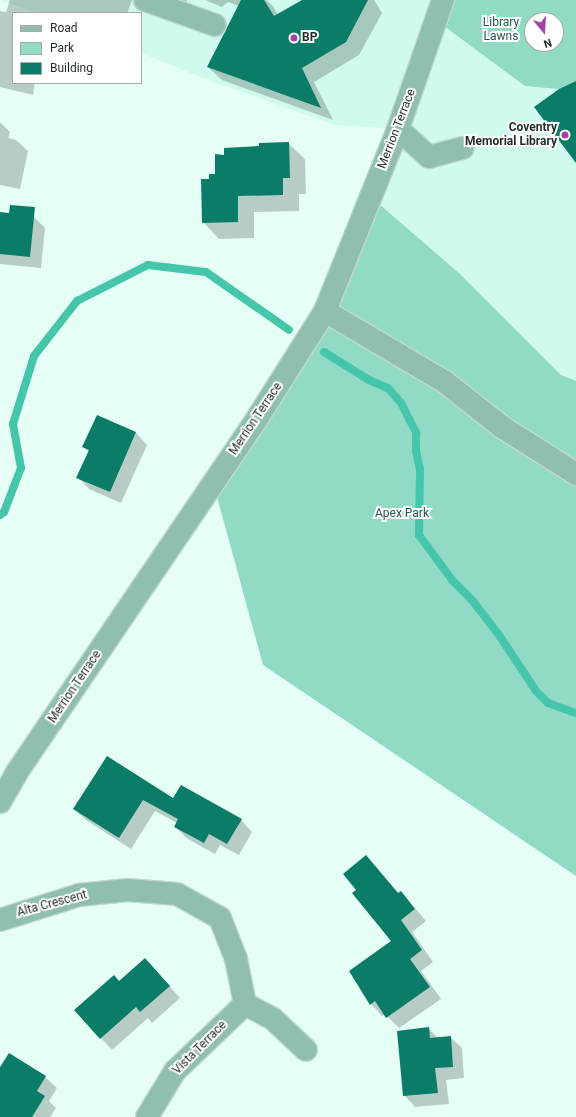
<!DOCTYPE html>
<style>
body{margin:0}
#map{position:relative;width:576px;height:1117px;overflow:hidden;background:#e5fff7;font-family:Roboto,sans-serif}
div>[style]{position:absolute}
.built>*{inset:0;background:#d0faed}
.green>*{inset:0;background:#90dac6}
.shadow>*{inset:0;background:#0003}
.stream>*{height:8px;margin:-4px;padding:0 4px;transform-origin:4px;border-radius:4px;background:#45c6aa}
.building>*{inset:0;background:#0b7c67}
.roads{filter:drop-shadow(1px 0 #c1d9d2) drop-shadow(-1px 0 #c1d9d2) drop-shadow(0 1px #c1d9d2) drop-shadow(0 -1px #c1d9d2)}
.minor>*{height:22px;margin:-11px;padding:0 11px;transform-origin:11px;border-radius:11px;background:#90bfb2}
.dots>*{width:11px;height:11px;translate:-50% -50%;box-sizing:border-box;border:2px solid #fff;border-radius:50%}
span{translate:-50% -50%;white-space:nowrap;text-align:center;line-height:1.15;-webkit-text-stroke:4px #fff;paint-order:stroke}
.park-label{font-size:12px;color:#24594c}
.poi-label{font-size:12px;color:#1f2c28;font-weight:700}
.left{translate:0 -50%;text-align:left}
.right{translate:-100% -50%;text-align:right}
.street-label{font-size:12px;color:#1f2c28}
.legend{position:absolute;left:12px;top:12px;width:130px;height:72px;box-sizing:border-box;background:#fff;border:1px solid #a5aba9;margin:0;padding:5px 7px;list-style:none;font-size:12px;color:#1f2c28}
.legend li{display:flex;align-items:center;gap:8px;height:20px}
.legend b{width:20px;border:1px solid #a5aba9}
.north{position:absolute;left:524px;top:12px;width:40px;height:40px;box-sizing:border-box;background:#fff;border:1px solid #a5aba9;border-radius:50%;rotate:162deg;font-size:11px;font-weight:700;line-height:16px;text-align:center;color:#1f2c28}
.north::after{content:'';display:block;margin:auto;width:14px;height:18px;background:#a442a9;clip-path:polygon(50% 0,100% 100%,50% 72%,0 100%)}
</style>
<div id="map">
<div class="built">
<div style="clip-path:polygon(evenodd,0 0,576px 0,576px 381px,561px 375px,460px 274px,371px 197px,397px 129px,334px 125px,198px 76px,141px 53px,141px 13px,36px 13px,0 0,532px 20px,556px 20px,556px 44px,532px 44px,532px 20px)"></div>
</div>
<div class="green">
<div style="clip-path:polygon(evenodd,443px 0,576px 0,576px 81px,559px 89px,525px 86px,436px 20px,443px 0,532px 20px,556px 20px,556px 44px,532px 44px,532px 20px)"></div>
<div style="clip-path:polygon(371px 197px,460px 274px,561px 375px,576px 381px,576px 876px,263px 665px,213px 482px,325px 311px)"></div>
</div>
<div class="shadow">
<div style="clip-path:polygon(10px 0,132px 0,127px 13px,13px 13px,13px 83px,35px 83px,33px 95px,0 87px,0 11px,6px 12px)"></div>
<div style="clip-path:polygon(155px 0,187px 0,183px 11px)"></div>
<div style="clip-path:polygon(205px 0,266px 0,273px 6px,282px 22px,313px 0,374px 0,382px 13px,359px 55px,314px 82px,333px 120px,222px 80px,208px 67px,239px 6px,228px 2px,222px 7px)"></div>
<div style="clip-path:polygon(0 122px,10px 132px,8px 138px,16px 140px,28px 151px,20px 189px,0 185px)"></div>
<div style="clip-path:polygon(288px 143px,305px 159px,306px 194px,299px 194px,299px 211px,254px 212px,254px 238px,219px 239px,203px 222px,210px 180px,216px 175px,225px 156px)"></div>
<div style="clip-path:polygon(0 213px,33px 216px,45px 228px,41px 268px,0 264px)"></div>
<div style="clip-path:polygon(97px 416px,136px 433px,147px 445px,121px 503px,89px 489px,78px 477px,89px 452px,83px 447px)"></div>
<div style="clip-path:polygon(107px 757px,174px 799px,241px 820px,252px 832px,239px 855px,220px 845px,215px 854px,186px 838px,175px 826px,177px 823px,155px 811px,131px 849px,86px 820px,74px 809px)"></div>
<div style="clip-path:polygon(366px 856px,399px 894px,401px 892px,426px 921px,412px 932px,433px 962px,421px 971px,441px 999px,399px 1028px,385px 1014px,382px 1016px,371px 1004px,360px 989px,392px 941px,357px 890px)"></div>
<div style="clip-path:polygon(156px 971px,180px 998px,152px 1023px,148px 1018px,112px 1050px,76px 1010px,119px 982px)"></div>
<div style="clip-path:polygon(428px 1028px,438px 1038px,450px 1037px,462px 1048px,464px 1078px,446px 1080px,449px 1104px,415px 1107px,404px 1095px)"></div>
<div style="clip-path:polygon(0 1069px,45px 1077px,57px 1088px,49px 1101px,56px 1108px,50px 1117px,0 1117px)"></div>
</div>
<div class="stream">
<div style="left:324px;top:352px;width:53px;rotate:31.9deg"></div>
<div style="left:369px;top:380px;width:21px;rotate:23deg"></div>
<div style="left:388px;top:388px;width:20px;rotate:49deg"></div>
<div style="left:401px;top:403px;width:34px;rotate:63deg"></div>
<div style="left:416px;top:433px;width:18px;rotate:90deg"></div>
<div style="left:416px;top:451px;width:19px;rotate:78deg"></div>
<div style="left:420px;top:470px;width:65px;rotate:90.9deg"></div>
<div style="left:419px;top:535px;width:56px;rotate:53.7deg"></div>
<div style="left:452px;top:580px;width:28px;rotate:45deg"></div>
<div style="left:472px;top:600px;width:44px;rotate:52.4deg"></div>
<div style="left:499px;top:635px;width:67px;rotate:56.5deg"></div>
<div style="left:536px;top:691px;width:17px;rotate:45deg"></div>
<div style="left:548px;top:703px;width:30px;rotate:20deg"></div>
<div style="left:0;top:515px;width:5px;rotate:-37deg"></div>
<div style="left:4px;top:512px;width:47px;rotate:-68.9deg"></div>
<div style="left:21px;top:468px;width:45px;rotate:-100.3deg"></div>
<div style="left:13px;top:424px;width:71px;rotate:-72.8deg"></div>
<div style="left:34px;top:356px;width:70px;rotate:-52deg"></div>
<div style="left:77px;top:301px;width:80px;rotate:-26.9deg"></div>
<div style="left:148px;top:265px;width:58px;rotate:6.9deg"></div>
<div style="left:206px;top:272px;width:101px;rotate:34.9deg"></div>
</div>
<div class="building">
<div style="clip-path:polygon(241px 0,264px 0,274px 16px,302px 0,368px 0,346px 42px,302px 68px,321px 108px,207px 67px)"></div>
<div style="clip-path:polygon(576px 81px,576px 163px,534px 107px,559px 89px)"></div>
<div style="clip-path:polygon(289px 142px,290px 178px,283px 178px,283px 195px,238px 196px,238px 222px,202px 223px,201px 179px,209px 179px,209px 174px,215px 174px,215px 154px,224px 155px,224px 148px,259px 146px,259px 143px)"></div>
<div style="clip-path:polygon(10px 205px,35px 207px,30px 257px,0 254px,0 212px,9px 213px)"></div>
<div style="clip-path:polygon(97px 415px,136px 432px,110px 492px,76px 478px,89px 450px,82px 447px)"></div>
<div style="clip-path:polygon(107px 756px,173px 798px,181px 785px,242px 819px,227px 844px,209px 834px,204px 843px,174px 827px,178px 819px,143px 800px,119px 838px,73px 809px)"></div>
<div style="clip-path:polygon(366px 855px,398px 893px,401px 891px,415px 909px,401px 920px,422px 950px,410px 959px,430px 987px,386px 1018px,375px 1001px,370px 1005px,349px 971px,391px 941px,352px 893px,356px 890px,343px 874px)"></div>
<div style="clip-path:polygon(145px 958px,170px 986px,140px 1012px,136px 1007px,100px 1039px,74px 1010px,114px 975px,119px 981px)"></div>
<div style="clip-path:polygon(429px 1027px,430px 1038px,451px 1036px,453px 1067px,435px 1068px,438px 1093px,403px 1096px,397px 1031px)"></div>
<div style="clip-path:polygon(9px 1053px,46px 1076px,37px 1091px,45px 1096px,32px 1117px,0 1117px,0 1067px)"></div>
</div>
<div class="roads">
<div class="minor">
<div style="left:145px;top:0;width:74px;rotate:19.7deg"></div>
<div style="left:398px;top:129px;width:42px;rotate:42.1deg"></div>
<div style="left:429px;top:157px;width:35px;rotate:-15deg"></div>
<div style="left:325px;top:311px;width:139px;rotate:30.6deg"></div>
<div style="left:445px;top:382px;width:73px;rotate:38.3deg"></div>
<div style="left:502px;top:427px;width:88px;rotate:32.4deg"></div>
<div style="left:0;top:802px;width:34px;rotate:-60deg"></div>
<div style="left:17px;top:772px;width:429px;rotate:-55.8deg"></div>
<div style="left:258px;top:417px;width:125px;rotate:-57.7deg"></div>
<div style="left:325px;top:311px;width:196px;rotate:-68.1deg"></div>
<div style="left:398px;top:129px;width:137px;rotate:-70.8deg"></div>
<div style="left:0;top:920px;width:83px;rotate:-17.6deg"></div>
<div style="left:79px;top:895px;width:49px;rotate:-5.8deg"></div>
<div style="left:128px;top:890px;width:49px;rotate:4.7deg"></div>
<div style="left:177px;top:894px;width:49px;rotate:29.2deg"></div>
<div style="left:220px;top:918px;width:44px;rotate:68.7deg"></div>
<div style="left:236px;top:959px;width:46px;rotate:78.7deg"></div>
<div style="left:245px;top:1004px;width:32px;rotate:28deg"></div>
<div style="left:273px;top:1019px;width:45px;rotate:43.2deg"></div>
<div style="left:147px;top:1117px;width:54px;rotate:-58.7deg"></div>
<div style="left:175px;top:1071px;width:97px;rotate:-43.7deg"></div>
</div>
</div>
<div class="dots">
<div style="left:294px;top:38px;background:#a442a9"></div>
<div style="left:565px;top:135px;background:#a442a9"></div>
</div>
<div class="park-label">
<span style="left:501px;top:30px">Library<br>Lawns</span>
<span style="left:402px;top:514px">Apex Park</span>
</div>
<div class="poi-label">
<span class="left" style="left:302px;top:38px">BP</span>
<span class="right" style="left:557px;top:135px">Coventry<br>Memorial Library</span>
</div>
<div class="street-label">
<span style="left:397px;top:129px;rotate:-69deg">Merrion Terrace</span>
<span style="left:256px;top:419px;rotate:-56deg">Merrion Terrace</span>
<span style="left:75px;top:687px;rotate:-56deg">Merrion Terrace</span>
<span style="left:52px;top:904px;rotate:-15deg">Alta Crescent</span>
<span style="left:200px;top:1048px;rotate:-45deg">Vista Terrace</span>
</div>
<ul class="legend">
<li><b style="height:5px;background:#90bfb2"></b>Road</li>
<li><b style="height:11px;background:#90dac6"></b>Park</li>
<li><b style="height:11px;background:#0b7c67"></b>Building</li>
</ul>
<div class="north">N</div>
</div>
